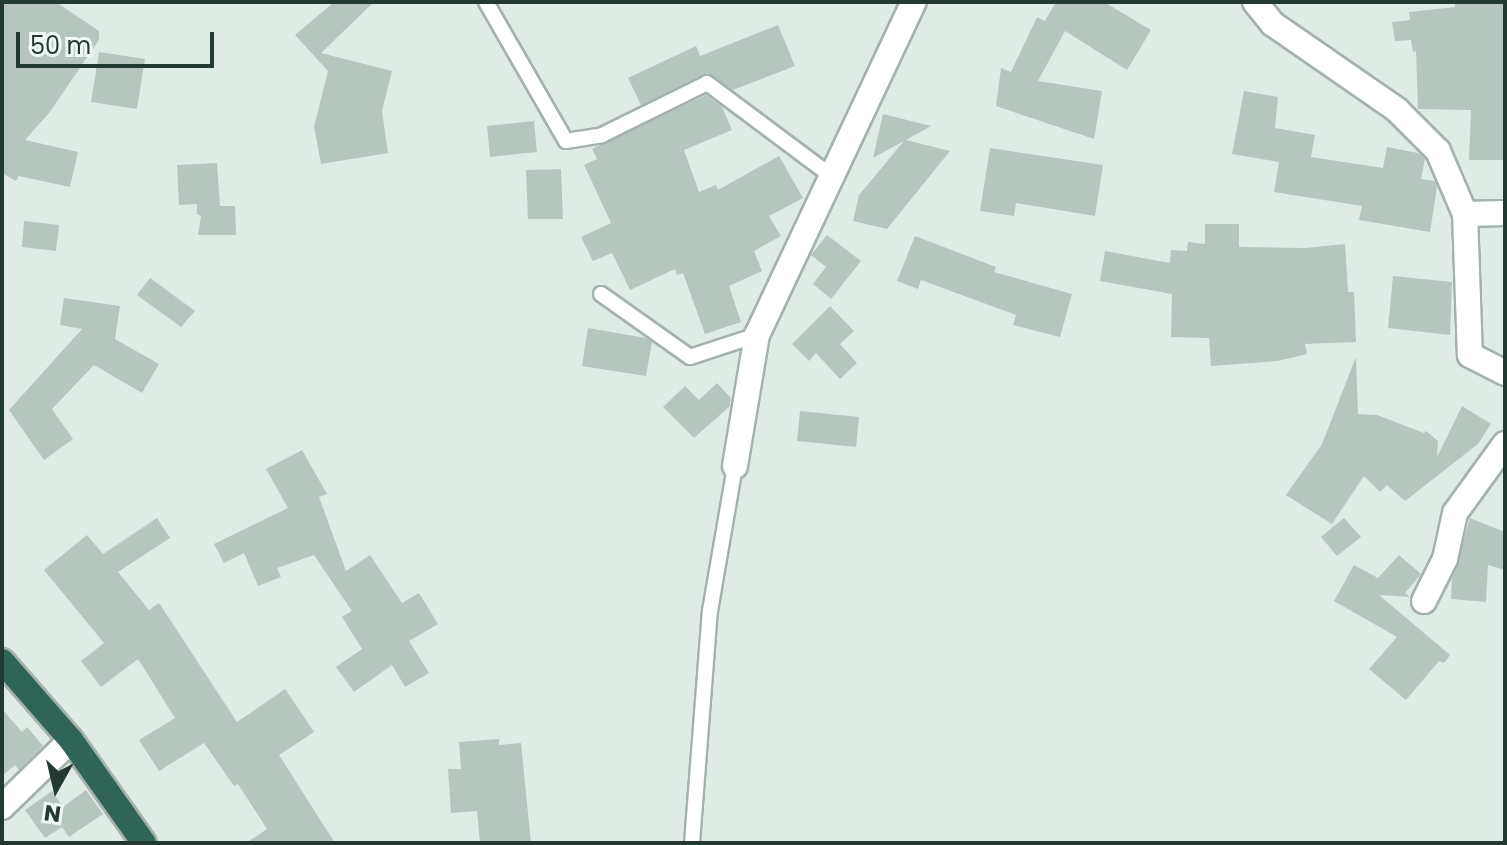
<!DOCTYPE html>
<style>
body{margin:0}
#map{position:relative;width:1507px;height:845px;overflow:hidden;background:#e1ebe6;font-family:Poppins,sans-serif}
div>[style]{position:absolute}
.building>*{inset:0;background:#b7c5bf}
.roads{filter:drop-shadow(2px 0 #a4b2ac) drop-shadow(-2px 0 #a4b2ac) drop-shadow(0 2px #a4b2ac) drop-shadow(0 -2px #a4b2ac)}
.lane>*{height:14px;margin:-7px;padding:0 7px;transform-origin:7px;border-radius:7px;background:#fff}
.street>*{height:24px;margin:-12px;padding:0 12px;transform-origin:12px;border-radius:12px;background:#fff}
.highway>*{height:24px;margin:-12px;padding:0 12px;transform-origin:12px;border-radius:12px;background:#306457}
span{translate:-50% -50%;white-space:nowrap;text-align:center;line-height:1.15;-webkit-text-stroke:7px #f1f7f4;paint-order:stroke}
.frame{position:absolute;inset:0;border:4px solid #233a32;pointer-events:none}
.north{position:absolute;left:16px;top:749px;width:80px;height:80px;-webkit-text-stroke:6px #f1f7f4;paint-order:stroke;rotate:188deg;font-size:22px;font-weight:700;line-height:32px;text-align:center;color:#233a32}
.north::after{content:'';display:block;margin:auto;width:28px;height:36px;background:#233a32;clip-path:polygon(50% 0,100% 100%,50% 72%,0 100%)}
.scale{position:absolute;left:16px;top:32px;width:198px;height:36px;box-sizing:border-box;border:4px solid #233a32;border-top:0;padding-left:10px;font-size:24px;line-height:28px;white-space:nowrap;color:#233a32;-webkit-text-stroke:6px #f1f7f4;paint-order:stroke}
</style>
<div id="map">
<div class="building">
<div style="clip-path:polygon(2px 2px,56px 2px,99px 31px,99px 40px,49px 113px,25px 140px,78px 152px,70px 187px,19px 176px,16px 181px,2px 173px)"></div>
<div style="clip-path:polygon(334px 2px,374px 2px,321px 53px,392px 71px,382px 111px,388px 153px,321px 164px,314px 127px,328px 71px,295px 35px)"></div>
<div style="clip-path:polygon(1056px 2px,1104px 2px,1151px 30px,1127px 70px,1065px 31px,1038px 81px,1102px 91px,1094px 139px,996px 106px,1001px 68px,1011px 72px,1037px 17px,1045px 21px)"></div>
<div style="clip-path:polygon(1455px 2px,1505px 2px,1505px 160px,1469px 160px,1471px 110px,1418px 109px,1416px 51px,1413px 52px,1411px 40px,1395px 41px,1392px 22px,1410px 20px,1409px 12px,1455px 7px)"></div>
<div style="clip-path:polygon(778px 25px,795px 66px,733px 90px,707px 73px,641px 105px,628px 78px,696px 46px,700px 56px)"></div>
<div style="clip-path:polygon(99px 52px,145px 59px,137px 109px,91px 102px)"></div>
<div style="clip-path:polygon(1244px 91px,1278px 97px,1275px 128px,1315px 135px,1311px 157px,1383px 168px,1387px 147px,1418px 153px,1425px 159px,1421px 179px,1435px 181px,1437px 187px,1430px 232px,1359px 220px,1362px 206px,1274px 192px,1279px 162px,1232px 154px)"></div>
<div style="clip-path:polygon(706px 95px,722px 107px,732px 130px,684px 150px,699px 192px,716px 185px,718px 190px,779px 156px,803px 198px,769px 216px,781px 236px,754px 251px,762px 271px,729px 286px,741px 322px,705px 334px,683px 273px,677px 275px,675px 269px,630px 290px,612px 253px,593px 261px,581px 237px,611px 223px,584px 165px,597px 159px,592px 149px)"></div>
<div style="clip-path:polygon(883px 114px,931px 126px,906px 140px,950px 151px,887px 229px,853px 221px,859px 195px,904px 141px,873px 158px)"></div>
<div style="clip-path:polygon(534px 121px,537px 152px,490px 157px,487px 126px)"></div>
<div style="clip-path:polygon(990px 148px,1103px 165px,1095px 216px,1016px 203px,1014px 216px,980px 211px)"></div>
<div style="clip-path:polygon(217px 163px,220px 206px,235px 206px,236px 235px,198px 235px,201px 216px,197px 214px,197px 204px,179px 205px,177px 165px)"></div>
<div style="clip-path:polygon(561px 169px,563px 219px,528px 219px,526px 170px)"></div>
<div style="clip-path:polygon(24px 221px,59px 225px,56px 251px,22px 247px)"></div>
<div style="clip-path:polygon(1205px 224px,1239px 224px,1239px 247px,1305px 248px,1345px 244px,1348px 292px,1354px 292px,1356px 342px,1305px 344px,1307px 354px,1278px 361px,1211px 366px,1209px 338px,1171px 337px,1172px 294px,1100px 281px,1105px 251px,1170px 263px,1171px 250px,1187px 251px,1188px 242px,1205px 244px)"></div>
<div style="clip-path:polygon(827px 235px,861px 261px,831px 299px,813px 284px,826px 267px,811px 255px)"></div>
<div style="clip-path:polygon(915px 236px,996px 267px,994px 272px,1072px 294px,1060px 337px,1013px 325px,1016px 315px,921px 280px,918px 289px,897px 281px)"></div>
<div style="clip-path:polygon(1393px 276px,1452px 282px,1450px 335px,1388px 328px)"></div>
<div style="clip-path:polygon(150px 278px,195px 311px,181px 327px,137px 295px)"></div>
<div style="clip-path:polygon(64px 298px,120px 306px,115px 339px,159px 364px,142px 393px,94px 365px,52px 409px,73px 439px,44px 460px,9px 410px,82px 329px,60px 325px)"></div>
<div style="clip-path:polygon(830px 306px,854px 331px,840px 344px,857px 363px,840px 379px,816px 353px,809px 361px,792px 344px)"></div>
<div style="clip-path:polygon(588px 328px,646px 338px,652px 342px,646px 376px,582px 366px)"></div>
<div style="clip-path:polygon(1356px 357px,1358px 414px,1377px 415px,1424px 433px,1426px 431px,1438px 441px,1437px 457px,1462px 406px,1491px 424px,1478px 444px,1405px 501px,1387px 485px,1380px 492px,1364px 476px,1332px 524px,1286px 495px,1322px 444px)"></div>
<div style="clip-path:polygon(717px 383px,731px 398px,730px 406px,694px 438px,663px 407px,685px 386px,699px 400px)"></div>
<div style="clip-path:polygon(800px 411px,859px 417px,856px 447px,797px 441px)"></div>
<div style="clip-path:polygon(302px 450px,327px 494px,319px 497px,346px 571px,370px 555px,402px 603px,419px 593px,438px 624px,409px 641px,429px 673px,405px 687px,392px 665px,354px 692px,336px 667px,362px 649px,342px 617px,352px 611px,314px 555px,277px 568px,281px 577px,258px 586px,244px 553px,224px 563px,214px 544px,288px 508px,266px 469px)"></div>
<div style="clip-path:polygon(157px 518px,170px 538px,118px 572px,149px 610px,159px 603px,237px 722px,285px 689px,314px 732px,279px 755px,335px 843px,246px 843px,267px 829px,238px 784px,234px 786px,204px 743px,159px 771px,139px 740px,175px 718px,138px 659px,101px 687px,81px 661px,104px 643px,44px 570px,87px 535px,103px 554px)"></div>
<div style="clip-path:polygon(1344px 518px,1361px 537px,1337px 556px,1321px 537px)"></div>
<div style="clip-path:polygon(1470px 518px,1505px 532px,1505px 570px,1488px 565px,1486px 602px,1451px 599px,1452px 578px)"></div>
<div style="clip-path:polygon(1399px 555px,1421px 574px,1405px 593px,1410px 597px,1379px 595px,1450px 655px,1444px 663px,1439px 661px,1406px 700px,1369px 669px,1397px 637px,1334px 601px,1354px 565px,1378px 578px)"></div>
<div style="clip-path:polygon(2px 709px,22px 732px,27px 727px,43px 746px,19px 770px,15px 765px,2px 776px)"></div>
<div style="clip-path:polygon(499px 739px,499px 745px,521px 743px,531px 843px,480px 843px,477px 811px,451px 813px,448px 769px,461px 769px,459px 742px)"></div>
<div style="clip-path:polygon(86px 790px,103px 814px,69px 837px,62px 827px,45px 838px,25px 810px,52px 791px,63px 807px)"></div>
</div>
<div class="roads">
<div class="lane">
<div style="left:486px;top:2px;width:160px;rotate:60.1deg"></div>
<div style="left:566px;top:141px;width:36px;rotate:-9deg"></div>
<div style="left:602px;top:135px;width:117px;rotate:-26.3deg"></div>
<div style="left:707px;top:83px;width:159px;rotate:36.8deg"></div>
<div style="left:601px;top:294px;width:109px;rotate:35.3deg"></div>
<div style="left:690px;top:357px;width:71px;rotate:-18.2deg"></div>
<div style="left:692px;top:843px;width:233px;rotate:-85.6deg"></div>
<div style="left:710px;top:611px;width:147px;rotate:-80.2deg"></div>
</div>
<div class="street">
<div style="left:1255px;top:2px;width:28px;rotate:51deg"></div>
<div style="left:1273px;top:24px;width:151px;rotate:34.7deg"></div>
<div style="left:1397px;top:110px;width:58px;rotate:45deg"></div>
<div style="left:1438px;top:151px;width:69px;rotate:66.8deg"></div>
<div style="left:1465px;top:214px;width:141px;rotate:88deg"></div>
<div style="left:1470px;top:355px;width:39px;rotate:27deg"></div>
<div style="left:1465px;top:214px;width:40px;rotate:-1.4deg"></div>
<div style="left:735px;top:466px;width:133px;rotate:-80.5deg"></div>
<div style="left:757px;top:335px;width:368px;rotate:-64.8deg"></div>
<div style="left:1424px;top:601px;width:47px;rotate:-63.4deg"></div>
<div style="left:1445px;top:559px;width:47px;rotate:-77.7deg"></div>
<div style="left:1455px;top:513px;width:85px;rotate:-54.1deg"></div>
<div style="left:2px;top:807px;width:96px;rotate:-44.2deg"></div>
</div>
<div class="highway">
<div style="left:2px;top:661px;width:105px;rotate:48.9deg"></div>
<div style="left:71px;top:740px;width:126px;rotate:54.7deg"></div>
</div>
</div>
<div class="frame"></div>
<div class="north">N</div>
<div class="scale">50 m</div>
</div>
